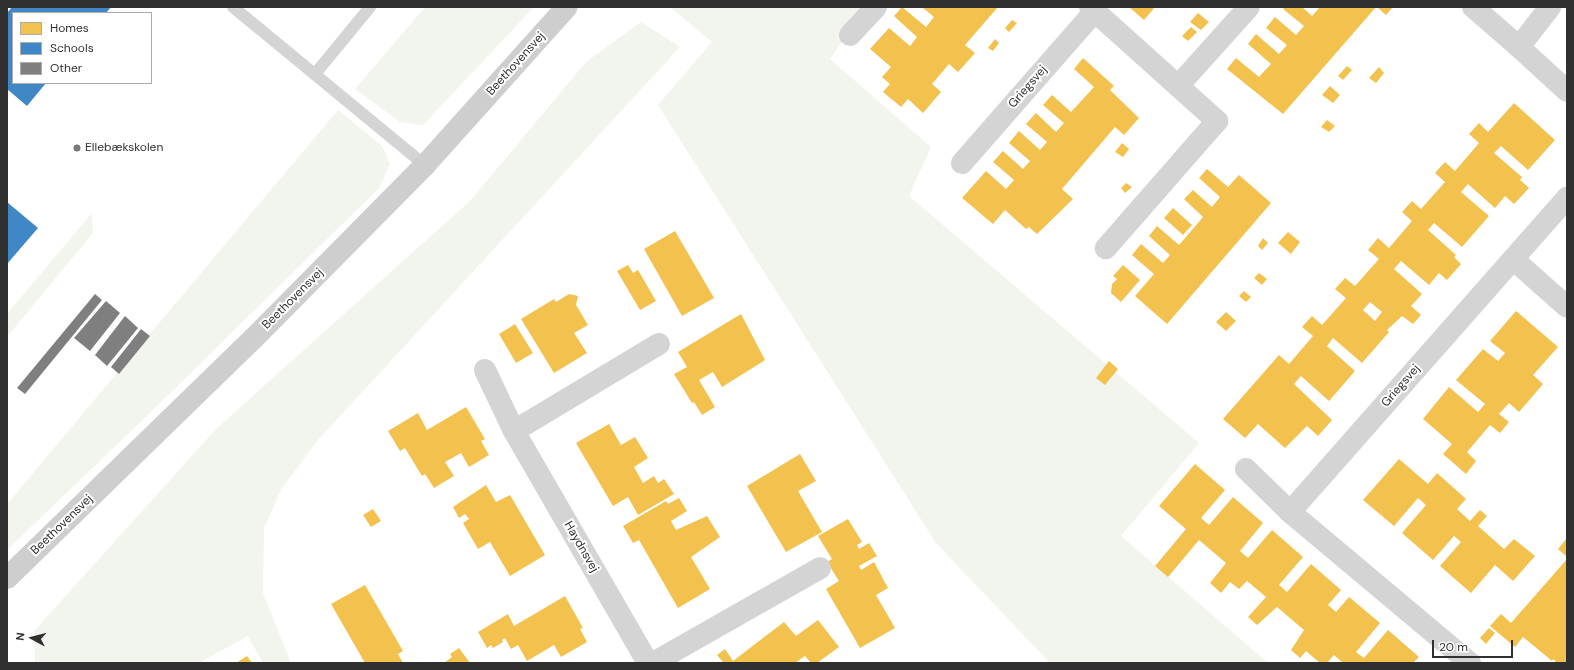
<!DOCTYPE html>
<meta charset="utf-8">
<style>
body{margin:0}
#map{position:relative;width:1574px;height:670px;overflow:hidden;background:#fff;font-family:"DM Sans",sans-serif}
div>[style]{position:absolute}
.green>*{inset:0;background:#f1f5ed}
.homes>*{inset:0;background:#f2c14e}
.schools>*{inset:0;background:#3f88c5}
.building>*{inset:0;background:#7f7f7f}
.lane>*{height:12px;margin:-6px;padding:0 6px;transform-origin:6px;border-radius:6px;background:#d4d4d4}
.street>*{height:22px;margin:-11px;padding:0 11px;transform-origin:11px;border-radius:11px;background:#d4d4d4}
.secondary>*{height:22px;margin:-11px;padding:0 11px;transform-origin:11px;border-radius:11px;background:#cecece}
.dots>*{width:11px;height:11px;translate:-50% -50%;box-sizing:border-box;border:2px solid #fff;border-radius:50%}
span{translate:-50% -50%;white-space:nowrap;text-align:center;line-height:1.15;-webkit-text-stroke:4px #fff;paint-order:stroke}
.street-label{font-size:12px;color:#303030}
.poi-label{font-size:12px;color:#303030}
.left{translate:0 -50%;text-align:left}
.frame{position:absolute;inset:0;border:8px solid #303030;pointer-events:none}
.legend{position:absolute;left:12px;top:12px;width:140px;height:72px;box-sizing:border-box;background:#fff;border:1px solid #acacac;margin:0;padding:5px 7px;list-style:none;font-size:12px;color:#303030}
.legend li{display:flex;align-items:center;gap:8px;height:20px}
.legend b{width:20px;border:1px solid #acacac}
.north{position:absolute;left:12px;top:618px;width:40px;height:40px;-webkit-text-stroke:3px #fff;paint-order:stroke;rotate:277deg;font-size:11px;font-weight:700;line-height:16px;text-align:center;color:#303030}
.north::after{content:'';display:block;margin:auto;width:14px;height:18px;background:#303030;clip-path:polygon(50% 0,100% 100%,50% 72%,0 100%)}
.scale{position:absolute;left:1432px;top:640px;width:81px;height:18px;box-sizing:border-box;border:2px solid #303030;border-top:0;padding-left:5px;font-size:12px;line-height:14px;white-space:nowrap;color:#303030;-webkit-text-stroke:3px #fff;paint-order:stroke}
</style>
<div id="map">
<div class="green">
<div style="clip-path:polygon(425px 7px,534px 7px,423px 125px,400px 122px,355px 89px)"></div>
<div style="clip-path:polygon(670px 7px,867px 7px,830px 59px,931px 147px,909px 196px,1199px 443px,1121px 536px,1268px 663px,1050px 663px,936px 543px,658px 105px,712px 42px)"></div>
<div style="clip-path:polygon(641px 22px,680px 47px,318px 440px,282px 488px,264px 528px,263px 593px,291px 663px,263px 663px,248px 636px,199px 663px,35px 663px,34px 631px,217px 428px,470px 201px,586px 62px)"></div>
<div style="clip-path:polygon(338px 110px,382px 146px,390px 164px,379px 188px,153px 410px,7px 550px,7px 504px)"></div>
<div style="clip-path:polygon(92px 213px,93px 233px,7px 337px,7px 314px)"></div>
</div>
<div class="homes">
<div style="clip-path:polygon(902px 7px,926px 27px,934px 17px,922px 7px,998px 7px,965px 45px,975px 53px,958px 72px,949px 64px,932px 84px,941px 92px,923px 113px,908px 99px,901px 107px,883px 92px,890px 84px,882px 77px,891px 67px,870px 49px,889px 28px,910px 46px,917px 37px,894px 16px)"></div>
<div style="clip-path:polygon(1129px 7px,1155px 7px,1144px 20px)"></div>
<div style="clip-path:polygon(1285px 7px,1302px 7px,1312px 16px,1320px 7px,1376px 7px,1283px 114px,1227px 69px,1236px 58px,1259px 77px,1271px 64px,1248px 44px,1256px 34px,1279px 54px,1287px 45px,1266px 28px,1275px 17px,1296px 35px,1304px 26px,1283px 9px)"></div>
<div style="clip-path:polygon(1377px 7px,1393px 7px,1386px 15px)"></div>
<div style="clip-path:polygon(1198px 13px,1209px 22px,1201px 30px,1190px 22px)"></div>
<div style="clip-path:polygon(1012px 20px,1017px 23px,1009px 32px,1005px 28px)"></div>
<div style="clip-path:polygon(1191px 27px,1197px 32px,1188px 41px,1182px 36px)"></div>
<div style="clip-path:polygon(995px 39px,999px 43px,993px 51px,988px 48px)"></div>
<div style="clip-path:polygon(1083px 58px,1114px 86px,1110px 90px,1139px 118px,1124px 135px,1115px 127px,1062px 189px,1073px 199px,1037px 234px,1029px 227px,1026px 229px,1005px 210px,993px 224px,962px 198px,986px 171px,1006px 189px,1014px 180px,993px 162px,1003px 151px,1023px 169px,1030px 161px,1009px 143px,1019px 131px,1040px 150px,1047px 142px,1026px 124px,1036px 113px,1056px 132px,1064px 123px,1043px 105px,1052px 95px,1071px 112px,1094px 87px,1074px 69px)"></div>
<div style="clip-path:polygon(1347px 66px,1352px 70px,1343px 80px,1338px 76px)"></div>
<div style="clip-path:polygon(1379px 67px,1384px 73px,1376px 83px,1369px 78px)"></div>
<div style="clip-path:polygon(1330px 86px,1340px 95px,1333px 103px,1322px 95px)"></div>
<div style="clip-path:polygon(evenodd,1514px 103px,1555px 140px,1528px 170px,1501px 146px,1494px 153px,1522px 177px,1520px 180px,1529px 188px,1514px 204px,1505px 196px,1495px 208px,1468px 184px,1461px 192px,1489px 216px,1462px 247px,1434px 223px,1428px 230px,1456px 255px,1454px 257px,1461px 264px,1447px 280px,1439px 273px,1429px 285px,1401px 261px,1394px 269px,1422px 294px,1411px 306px,1421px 315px,1413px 324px,1402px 316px,1387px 330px,1389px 332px,1362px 363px,1333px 338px,1327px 346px,1355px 371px,1329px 401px,1301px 376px,1294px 384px,1332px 420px,1318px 436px,1307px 426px,1285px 448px,1258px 424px,1245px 438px,1223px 419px,1279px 355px,1289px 364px,1313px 336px,1302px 327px,1312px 316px,1322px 325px,1346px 298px,1335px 289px,1345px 278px,1355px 286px,1379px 259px,1368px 250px,1378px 238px,1389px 248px,1412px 221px,1402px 212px,1412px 201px,1421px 209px,1445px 182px,1435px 173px,1445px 162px,1455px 171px,1479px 143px,1469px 134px,1479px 123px,1488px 132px,1514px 103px,1370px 302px,1382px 312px,1375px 321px,1363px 310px,1370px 302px)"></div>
<div style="clip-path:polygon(1327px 120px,1335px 126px,1329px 132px,1321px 127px)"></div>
<div style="clip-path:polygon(1122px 143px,1129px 149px,1123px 157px,1115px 152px)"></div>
<div style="clip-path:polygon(1207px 169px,1228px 187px,1239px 175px,1271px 203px,1167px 324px,1135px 296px,1154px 274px,1132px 255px,1141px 244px,1163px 263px,1170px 255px,1149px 236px,1157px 226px,1179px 245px,1203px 217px,1184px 199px,1193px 190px,1212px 207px,1220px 197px,1199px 178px)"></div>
<div style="clip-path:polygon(1126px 183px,1132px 187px,1125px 193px,1121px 188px)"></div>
<div style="clip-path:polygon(1173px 208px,1192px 225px,1183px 235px,1164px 218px)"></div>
<div style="clip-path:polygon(675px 231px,714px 298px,682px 316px,644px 249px)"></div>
<div style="clip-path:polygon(1288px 232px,1300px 242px,1291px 254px,1278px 243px)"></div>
<div style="clip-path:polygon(1263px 238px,1268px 243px,1262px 250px,1258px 246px)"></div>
<div style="clip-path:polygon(628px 265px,633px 273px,638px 270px,656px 301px,640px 310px,617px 271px)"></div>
<div style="clip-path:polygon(1123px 265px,1140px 280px,1121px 302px,1111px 293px,1112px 284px,1117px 279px,1113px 276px)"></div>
<div style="clip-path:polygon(1259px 273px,1267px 279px,1262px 285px,1254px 278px)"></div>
<div style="clip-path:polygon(1244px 291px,1251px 297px,1246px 302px,1239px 296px)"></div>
<div style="clip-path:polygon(569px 294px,578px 296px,576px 305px,588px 325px,574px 333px,587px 353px,554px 373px,521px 319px,554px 299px,556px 302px)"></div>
<div style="clip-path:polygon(1516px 311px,1558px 347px,1533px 375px,1543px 384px,1519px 412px,1509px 403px,1499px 414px,1509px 422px,1500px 433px,1490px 425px,1467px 452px,1476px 461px,1466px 474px,1443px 454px,1452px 444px,1423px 419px,1449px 387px,1478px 412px,1485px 404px,1456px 380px,1483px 349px,1498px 361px,1505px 353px,1490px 341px)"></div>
<div style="clip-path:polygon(1226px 312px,1236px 321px,1226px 331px,1216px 322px)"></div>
<div style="clip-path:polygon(741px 314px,765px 360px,722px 387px,713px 372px,699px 380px,715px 407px,702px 415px,694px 402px,692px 403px,674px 374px,687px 367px,678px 352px)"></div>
<div style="clip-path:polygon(515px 324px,533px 353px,516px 363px,499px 334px)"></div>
<div style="clip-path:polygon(1109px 361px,1118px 369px,1105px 385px,1096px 378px)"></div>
<div style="clip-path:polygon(466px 407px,485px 439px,481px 441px,489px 455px,469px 467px,461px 453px,445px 462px,454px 476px,434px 488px,425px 474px,422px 476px,405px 448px,400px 451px,388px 431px,418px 413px,427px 430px)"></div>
<div style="clip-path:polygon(609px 424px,621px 445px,635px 437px,648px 458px,634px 467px,643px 483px,654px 476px,658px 483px,664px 479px,674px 494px,638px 515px,628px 497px,613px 506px,576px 443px)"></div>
<div style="clip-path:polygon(800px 454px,816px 481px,798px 491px,822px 532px,786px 552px,747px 486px)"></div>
<div style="clip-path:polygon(1399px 459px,1428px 484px,1437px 473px,1466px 499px,1457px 509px,1470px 521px,1480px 510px,1487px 516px,1478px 526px,1504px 549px,1514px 539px,1535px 556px,1513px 581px,1495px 565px,1471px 593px,1440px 566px,1461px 542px,1454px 536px,1433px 560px,1402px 533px,1426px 505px,1418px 498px,1394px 526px,1363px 500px)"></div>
<div style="clip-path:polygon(1195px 464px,1225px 490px,1201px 518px,1209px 525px,1233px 497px,1263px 523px,1240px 551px,1248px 558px,1272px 530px,1303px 557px,1279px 585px,1287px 592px,1311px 564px,1341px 590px,1328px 605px,1336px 612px,1349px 597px,1380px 623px,1356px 652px,1364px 658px,1388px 630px,1419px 657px,1413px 663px,1343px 663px,1334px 655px,1327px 663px,1320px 663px,1306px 651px,1300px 658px,1291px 650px,1304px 630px,1277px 607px,1257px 625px,1248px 617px,1266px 597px,1247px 581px,1239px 589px,1230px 582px,1221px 593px,1210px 583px,1226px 563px,1199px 540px,1168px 577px,1155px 566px,1186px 529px,1159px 506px)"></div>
<div style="clip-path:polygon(486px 485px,496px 502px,510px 495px,545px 555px,510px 576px,490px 542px,478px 549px,463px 523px,469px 519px,465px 514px,459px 518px,453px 507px)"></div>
<div style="clip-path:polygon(679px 498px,687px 511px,671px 521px,676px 530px,707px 516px,720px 537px,691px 557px,710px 589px,678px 608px,639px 540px,633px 543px,623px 526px,666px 501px,668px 504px)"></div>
<div style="clip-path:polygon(373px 509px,381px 521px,371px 527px,363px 515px)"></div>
<div style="clip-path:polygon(848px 519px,862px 542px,857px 545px,859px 549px,869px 543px,877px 556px,859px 566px,861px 570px,874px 562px,888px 588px,876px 595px,895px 628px,860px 648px,826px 589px,839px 581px,827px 562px,832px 559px,818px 536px)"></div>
<div style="clip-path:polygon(1567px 538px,1567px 557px,1558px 549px)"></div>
<div style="clip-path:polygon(1567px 559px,1567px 663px,1557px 663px,1553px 659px,1552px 661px,1523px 637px,1515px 647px,1490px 626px,1501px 614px,1511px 623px)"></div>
<div style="clip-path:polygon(365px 585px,403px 651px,398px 654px,403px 663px,365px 663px,331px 604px)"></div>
<div style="clip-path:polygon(565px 596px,583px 628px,580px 629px,587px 642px,561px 657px,554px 645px,527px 661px,518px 645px,511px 649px,505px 638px,502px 640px,503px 642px,493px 648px,491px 645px,487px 648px,478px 632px,508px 614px,514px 626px)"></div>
<div style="clip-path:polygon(818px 620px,839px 647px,817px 663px,811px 663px,805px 656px,795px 663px,724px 663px,717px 655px,725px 649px,733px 661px,784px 622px,796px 636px)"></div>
<div style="clip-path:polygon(1489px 628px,1495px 633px,1486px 644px,1480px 638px)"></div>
<div style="clip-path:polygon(459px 648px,470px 663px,444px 663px,452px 657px,450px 654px)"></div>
<div style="clip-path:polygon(247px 656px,252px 663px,236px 663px)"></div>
</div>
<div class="schools">
<div style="clip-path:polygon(12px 7px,111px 7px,106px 13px,13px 13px,13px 83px,46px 83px,27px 106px,7px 89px,7px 13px)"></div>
<div style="clip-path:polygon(7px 202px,38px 228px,7px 264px)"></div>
</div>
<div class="building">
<div style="clip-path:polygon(95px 294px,102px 300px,25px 394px,17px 388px)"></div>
<div style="clip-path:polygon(106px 301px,120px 313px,90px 351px,74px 338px)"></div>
<div style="clip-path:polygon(125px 316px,138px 328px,107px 366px,95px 355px)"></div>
<div style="clip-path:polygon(141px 329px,150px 336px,119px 374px,111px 367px)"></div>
</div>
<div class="lane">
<div style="left:233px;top:7px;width:249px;rotate:39.5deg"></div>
<div style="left:315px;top:74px;width:87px;rotate:-50.6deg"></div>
</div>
<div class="street">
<div style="left:1090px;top:7px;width:171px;rotate:41.9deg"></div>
<div style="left:1217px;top:121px;width:169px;rotate:131.2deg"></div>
<div style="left:1473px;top:7px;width:61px;rotate:41deg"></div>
<div style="left:1519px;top:47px;width:51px;rotate:-52.2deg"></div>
<div style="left:850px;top:35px;width:38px;rotate:-47deg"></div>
<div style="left:1519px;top:47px;width:65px;rotate:42.5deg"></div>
<div style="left:1178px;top:86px;width:106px;rotate:-48.1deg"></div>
<div style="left:962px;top:163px;width:202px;rotate:-48.8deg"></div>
<div style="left:1513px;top:259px;width:72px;rotate:41.6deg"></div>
<div style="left:485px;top:370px;width:68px;rotate:64.6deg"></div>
<div style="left:514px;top:431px;width:268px;rotate:60deg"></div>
<div style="left:514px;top:431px;width:169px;rotate:-31deg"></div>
<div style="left:1246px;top:469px;width:62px;rotate:44.3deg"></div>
<div style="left:1290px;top:512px;width:235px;rotate:40deg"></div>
<div style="left:1290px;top:512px;width:419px;rotate:-48.6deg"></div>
<div style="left:653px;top:663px;width:192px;rotate:-29.6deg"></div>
</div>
<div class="secondary">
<div style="left:7px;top:578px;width:343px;rotate:-44.2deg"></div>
<div style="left:253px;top:339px;width:245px;rotate:-45.3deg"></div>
<div style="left:425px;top:165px;width:212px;rotate:-48.1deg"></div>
</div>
<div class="dots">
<div style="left:77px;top:148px;background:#787878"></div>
</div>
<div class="street-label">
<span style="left:516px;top:64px;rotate:-48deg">Beethovensvej</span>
<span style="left:1028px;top:87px;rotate:-49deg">Griegsvej</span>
<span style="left:293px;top:299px;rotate:-45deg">Beethovensvej</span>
<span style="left:1401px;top:386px;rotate:-49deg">Griegsvej</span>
<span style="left:62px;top:525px;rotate:-44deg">Beethovensvej</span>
<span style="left:581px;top:547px;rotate:60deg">Haydnsvej</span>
</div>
<div class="poi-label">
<span class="left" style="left:85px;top:148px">Ellebækskolen</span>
</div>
<div class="frame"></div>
<ul class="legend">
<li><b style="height:11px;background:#f2c14e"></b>Homes</li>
<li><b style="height:11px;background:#3f88c5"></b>Schools</li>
<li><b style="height:11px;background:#7f7f7f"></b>Other</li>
</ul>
<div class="north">N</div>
<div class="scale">20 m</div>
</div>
